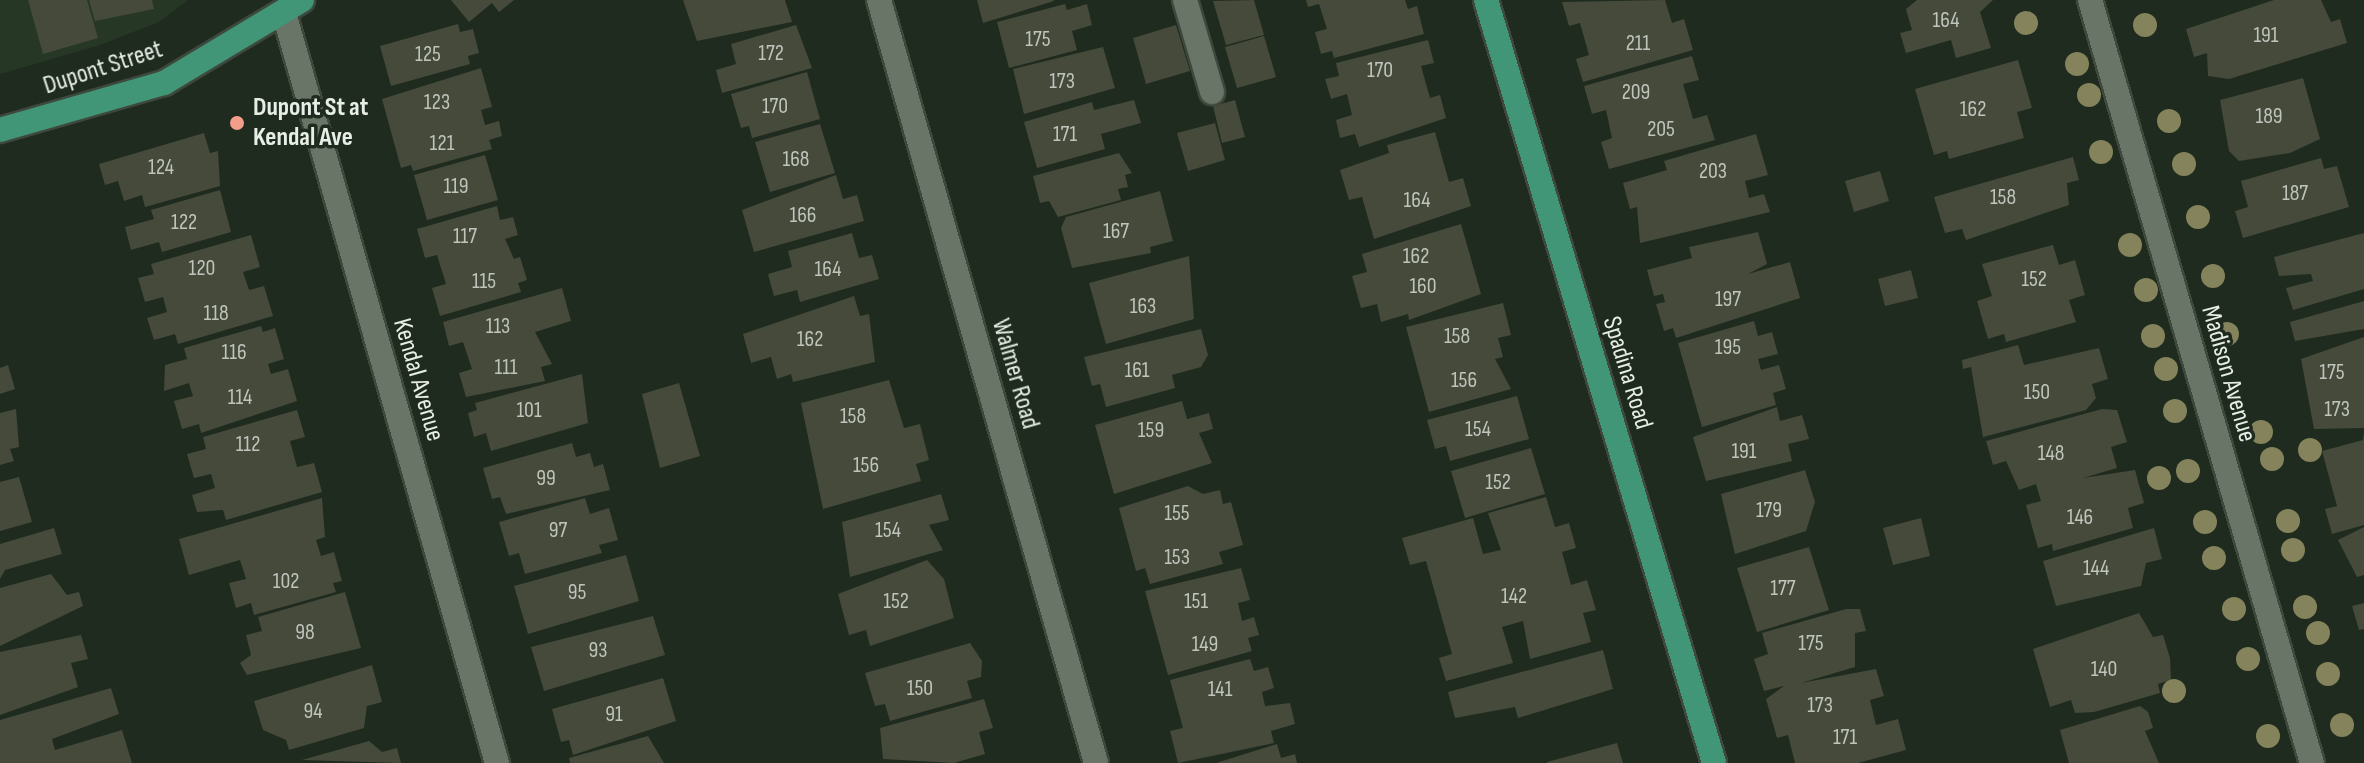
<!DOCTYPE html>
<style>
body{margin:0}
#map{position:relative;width:2364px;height:763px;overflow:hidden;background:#1f2b1f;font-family:"Sofia Sans Condensed",sans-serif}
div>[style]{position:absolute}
.built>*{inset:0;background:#273726}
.building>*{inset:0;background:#454a3b}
.roads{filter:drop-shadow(2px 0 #3e483d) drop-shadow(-2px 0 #3e483d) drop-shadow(0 2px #3e483d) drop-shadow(0 -2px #3e483d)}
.minor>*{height:24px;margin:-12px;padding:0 12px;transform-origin:12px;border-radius:12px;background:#687567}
.major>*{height:24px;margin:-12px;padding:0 12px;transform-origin:12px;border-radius:12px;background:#409677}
.trees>*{width:24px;height:24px;margin:-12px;border-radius:50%;background:#84835b}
.dots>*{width:22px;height:22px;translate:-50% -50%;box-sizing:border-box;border:4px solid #1f2b1f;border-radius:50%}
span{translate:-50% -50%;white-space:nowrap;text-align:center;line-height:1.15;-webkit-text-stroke:7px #1f2b1f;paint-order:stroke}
.number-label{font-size:22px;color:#bec5bb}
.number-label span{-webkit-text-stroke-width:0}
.street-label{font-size:26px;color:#e7eee6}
.poi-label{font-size:26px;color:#e7eee6;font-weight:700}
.left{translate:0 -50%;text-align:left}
</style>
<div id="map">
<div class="built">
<div style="clip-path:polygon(0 0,188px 0,159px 22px,100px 45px,0 74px)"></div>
</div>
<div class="building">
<div style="clip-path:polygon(28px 0,87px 0,98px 38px,43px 54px)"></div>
<div style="clip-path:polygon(89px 0,152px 0,154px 9px,95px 21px)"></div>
<div style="clip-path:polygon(451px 0,514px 0,499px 12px,492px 3px,469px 22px)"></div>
<div style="clip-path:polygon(683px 0,785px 0,792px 22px,697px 41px)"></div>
<div style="clip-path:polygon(977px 0,1053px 0,1054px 1px,983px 23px)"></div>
<div style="clip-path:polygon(1254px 0,1264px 35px,1226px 45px,1213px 1px)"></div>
<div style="clip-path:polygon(1306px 0,1405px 0,1408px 9px,1417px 6px,1424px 34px,1334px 58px,1332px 51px,1321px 54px,1315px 32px,1327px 29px,1319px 4px,1308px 7px)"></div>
<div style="clip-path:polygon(1665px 0,1672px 23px,1684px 19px,1693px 50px,1583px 82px,1576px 59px,1589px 55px,1580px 23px,1569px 26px,1562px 2px)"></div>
<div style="clip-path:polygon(1917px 0,1993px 0,1980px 12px,1991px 48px,1956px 58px,1951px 40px,1906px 53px,1900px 33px,1912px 30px,1906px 9px)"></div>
<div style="clip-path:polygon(2274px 0,2321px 0,2331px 22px,2340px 19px,2347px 43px,2229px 79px,2208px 76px,2207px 53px,2194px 57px,2186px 29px)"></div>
<div style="clip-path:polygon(1065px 4px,1067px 10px,1087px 4px,1092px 25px,1072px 31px,1077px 50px,1009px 68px,997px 22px)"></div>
<div style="clip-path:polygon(458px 24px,460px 32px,473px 29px,479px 53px,468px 56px,470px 64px,391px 86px,380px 46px)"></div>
<div style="clip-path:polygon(796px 25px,812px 68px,722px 93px,716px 70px,736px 64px,731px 44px)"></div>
<div style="clip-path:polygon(1176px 25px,1190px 71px,1146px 84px,1133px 38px)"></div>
<div style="clip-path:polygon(1264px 36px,1276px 77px,1237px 88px,1225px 47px)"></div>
<div style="clip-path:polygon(1428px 40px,1434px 63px,1421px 66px,1430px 98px,1440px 95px,1446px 118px,1359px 147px,1355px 134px,1340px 138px,1336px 120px,1352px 115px,1347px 94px,1331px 99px,1325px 79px,1339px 76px,1336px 63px)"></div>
<div style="clip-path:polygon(1103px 47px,1115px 88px,1024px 114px,1013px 69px)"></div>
<div style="clip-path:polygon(1692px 56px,1699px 80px,1683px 84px,1693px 119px,1707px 115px,1715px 140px,1609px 169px,1601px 142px,1612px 138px,1606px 110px,1592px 114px,1584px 86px)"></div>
<div style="clip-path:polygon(2018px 60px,2032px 108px,2017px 112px,2024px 138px,1949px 159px,1947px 151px,1934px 155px,1915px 89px)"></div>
<div style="clip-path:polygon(481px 68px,492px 107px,481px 110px,485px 125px,499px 121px,502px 136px,489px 140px,492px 149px,413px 171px,411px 165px,401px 168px,382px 99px)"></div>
<div style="clip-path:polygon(807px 72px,820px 119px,752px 138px,749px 126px,741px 128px,731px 94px)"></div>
<div style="clip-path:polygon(2303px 78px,2320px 139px,2290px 153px,2239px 161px,2229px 151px,2220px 100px)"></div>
<div style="clip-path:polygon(1134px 100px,1141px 123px,1101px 134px,1105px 149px,1037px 168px,1024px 122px,1092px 102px,1094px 110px)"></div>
<div style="clip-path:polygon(1235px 100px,1245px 137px,1222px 143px,1213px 106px)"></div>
<div style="clip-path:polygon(1215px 123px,1225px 160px,1188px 171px,1177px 133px)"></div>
<div style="clip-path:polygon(820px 124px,835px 173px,770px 192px,755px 142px)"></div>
<div style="clip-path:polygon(1435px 132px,1449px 182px,1463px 178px,1471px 206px,1374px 239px,1362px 197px,1349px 200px,1340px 170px,1389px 153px,1387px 145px)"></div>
<div style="clip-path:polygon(204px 133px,210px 153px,218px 151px,220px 186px,145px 207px,142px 195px,124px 201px,118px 181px,105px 185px,99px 164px)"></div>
<div style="clip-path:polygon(1756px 134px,1768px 175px,1745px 181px,1749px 198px,1764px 194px,1770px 212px,1640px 243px,1637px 207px,1630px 209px,1623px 183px,1667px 170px,1664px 161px)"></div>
<div style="clip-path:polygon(1119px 153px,1132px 173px,1125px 175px,1128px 187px,1118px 189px,1121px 200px,1058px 217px,1049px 201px,1040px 203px,1033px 176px)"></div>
<div style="clip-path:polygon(485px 155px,498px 200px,427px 220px,414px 175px)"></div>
<div style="clip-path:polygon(2073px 157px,2079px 180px,2067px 183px,2069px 205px,1966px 240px,1962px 229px,1945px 233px,1934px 197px)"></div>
<div style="clip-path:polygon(2321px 158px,2324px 169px,2337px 166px,2349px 207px,2243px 238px,2235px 211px,2248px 207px,2241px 181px)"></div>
<div style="clip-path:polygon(1880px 171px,1889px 201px,1854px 212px,1845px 181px)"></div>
<div style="clip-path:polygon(836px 175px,843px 199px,857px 195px,864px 221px,754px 252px,742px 210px)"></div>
<div style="clip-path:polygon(220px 190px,231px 232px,162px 252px,159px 242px,131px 250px,125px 227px,154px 219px,151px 210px)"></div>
<div style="clip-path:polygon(1160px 191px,1173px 241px,1150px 247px,1151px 253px,1072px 268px,1061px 228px,1066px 217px)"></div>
<div style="clip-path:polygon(497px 206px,500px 220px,513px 217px,518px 235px,505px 239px,514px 259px,520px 257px,527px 280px,518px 283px,521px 292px,440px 316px,432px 288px,446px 284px,437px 255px,425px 258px,417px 229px)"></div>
<div style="clip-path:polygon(1461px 224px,1481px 294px,1409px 320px,1408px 314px,1381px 322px,1377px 304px,1361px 308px,1352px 276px,1367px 272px,1362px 254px)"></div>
<div style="clip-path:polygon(1758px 232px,1767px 264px,1748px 274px,1790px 262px,1800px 298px,1676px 338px,1673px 328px,1664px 331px,1656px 304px,1665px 302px,1663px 294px,1654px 296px,1647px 270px,1692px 258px,1689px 247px)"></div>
<div style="clip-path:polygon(852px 233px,859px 258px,872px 255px,879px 279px,800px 302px,797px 290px,774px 296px,768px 274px,792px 267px,788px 251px)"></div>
<div style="clip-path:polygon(2364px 233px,2364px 289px,2293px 310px,2286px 288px,2313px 281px,2311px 274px,2279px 276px,2274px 257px)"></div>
<div style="clip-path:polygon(251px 235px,260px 267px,243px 272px,249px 290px,264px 286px,273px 316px,178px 344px,175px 334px,154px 340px,147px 318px,167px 312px,163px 297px,145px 302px,138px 278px,154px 274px,151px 264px)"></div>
<div style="clip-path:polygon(2053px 245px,2059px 265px,2075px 260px,2085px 295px,2069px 300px,2076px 322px,2006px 342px,2004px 334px,1988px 339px,1977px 301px,1992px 296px,1982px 264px)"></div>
<div style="clip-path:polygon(1189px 256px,1194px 319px,1106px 344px,1089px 283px)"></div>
<div style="clip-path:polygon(1911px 270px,1918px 298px,1885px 306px,1878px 279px)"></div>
<div style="clip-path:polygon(562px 288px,571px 321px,535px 332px,552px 364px,541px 367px,545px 381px,466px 397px,459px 373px,472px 369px,463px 342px,449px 346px,443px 322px)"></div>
<div style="clip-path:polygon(854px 296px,860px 316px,869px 314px,875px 362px,793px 382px,791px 374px,777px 379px,771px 357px,751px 363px,743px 334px)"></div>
<div style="clip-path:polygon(2364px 301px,2364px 329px,2295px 341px,2290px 322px)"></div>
<div style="clip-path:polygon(1503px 303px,1511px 335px,1498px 338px,1503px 357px,1495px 359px,1511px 389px,1429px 412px,1406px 327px)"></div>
<div style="clip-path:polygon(1754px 321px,1758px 336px,1772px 332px,1778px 354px,1758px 359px,1761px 370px,1779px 365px,1786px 389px,1773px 393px,1776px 405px,1702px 427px,1678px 343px)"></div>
<div style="clip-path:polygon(261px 326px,263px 332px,275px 328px,284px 359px,268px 364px,271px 374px,288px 369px,297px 401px,201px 433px,199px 424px,182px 429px,174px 401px,193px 396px,191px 390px,189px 383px,164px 391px,165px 365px,187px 359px,184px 348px)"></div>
<div style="clip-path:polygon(1201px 329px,1208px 355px,1201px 367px,1172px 375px,1175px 388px,1106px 407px,1100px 384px,1092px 386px,1084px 357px)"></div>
<div style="clip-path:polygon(2364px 337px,2364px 428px,2314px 429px,2301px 359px)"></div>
<div style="clip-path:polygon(2018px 345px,2024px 365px,2099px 348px,2108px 379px,2092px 384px,2096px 398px,2086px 410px,1983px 437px,1971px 367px,1963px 369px,1962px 360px)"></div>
<div style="clip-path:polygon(8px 365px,15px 389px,0 394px,0 368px)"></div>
<div style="clip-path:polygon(582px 374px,588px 423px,491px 451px,486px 433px,474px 437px,468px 413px,477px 410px,475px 403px)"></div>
<div style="clip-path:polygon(889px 380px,904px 428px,920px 424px,929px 460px,916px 464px,921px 481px,823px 509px,801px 403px)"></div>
<div style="clip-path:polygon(679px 383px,700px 456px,660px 468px,642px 394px)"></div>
<div style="clip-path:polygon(1517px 396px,1529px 439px,1450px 461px,1446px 446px,1435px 449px,1427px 420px)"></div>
<div style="clip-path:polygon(1182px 401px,1187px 419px,1209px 413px,1213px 429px,1199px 433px,1212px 463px,1114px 494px,1095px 425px)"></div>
<div style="clip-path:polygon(1777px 407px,1780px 421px,1802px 415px,1809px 439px,1788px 444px,1792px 461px,1706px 481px,1693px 437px)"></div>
<div style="clip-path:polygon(16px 409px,19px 447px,10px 449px,14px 461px,0 465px,0 413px)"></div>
<div style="clip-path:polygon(2102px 409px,2117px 410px,2127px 442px,2111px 447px,2117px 468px,2083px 478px,2135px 470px,2144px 503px,2128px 508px,2133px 528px,2053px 551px,2052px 544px,2038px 548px,2026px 505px,2041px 501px,2036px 484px,2019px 490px,2006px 461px,1993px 465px,1986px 441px)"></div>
<div style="clip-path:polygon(297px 410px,305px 437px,290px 441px,297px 467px,314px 463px,322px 492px,226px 520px,223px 510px,197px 512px,192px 495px,215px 488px,211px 474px,194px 478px,187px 454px,206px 449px,203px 437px)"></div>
<div style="clip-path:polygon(2364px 432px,2364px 525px,2332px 534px,2325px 509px,2337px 506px,2322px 451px,2363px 440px)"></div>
<div style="clip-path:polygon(572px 443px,576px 457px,590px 453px,594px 467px,603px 464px,610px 490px,506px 514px,500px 497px,492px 499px,483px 468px)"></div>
<div style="clip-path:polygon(1531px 448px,1545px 494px,1465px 518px,1451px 471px)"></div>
<div style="clip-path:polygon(1805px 470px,1815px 502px,1806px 531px,1735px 554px,1721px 494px)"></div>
<div style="clip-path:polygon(19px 477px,32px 522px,0 531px,0 482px)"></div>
<div style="clip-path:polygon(1188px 486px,1203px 494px,1220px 490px,1223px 504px,1231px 502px,1243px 545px,1219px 552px,1223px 564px,1150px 584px,1145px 568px,1136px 571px,1119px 508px)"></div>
<div style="clip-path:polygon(941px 494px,949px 520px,929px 525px,943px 550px,850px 577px,842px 522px)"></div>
<div style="clip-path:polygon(1546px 497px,1555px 527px,1569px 523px,1576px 548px,1562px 552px,1571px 585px,1587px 580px,1596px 610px,1583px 613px,1591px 642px,1530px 659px,1523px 621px,1502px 627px,1513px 663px,1446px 681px,1439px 658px,1452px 654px,1426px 561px,1410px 565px,1402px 538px,1473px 518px,1483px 554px,1501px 550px,1488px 513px)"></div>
<div style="clip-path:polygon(322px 498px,325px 537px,316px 540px,321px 556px,334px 552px,342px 581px,333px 583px,336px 592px,254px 615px,251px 603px,236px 608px,229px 583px,246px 579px,240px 560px,189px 575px,179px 539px)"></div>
<div style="clip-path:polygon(585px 498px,590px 514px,609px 508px,618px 540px,599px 545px,602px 553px,525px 574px,519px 553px,509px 556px,499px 522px)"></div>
<div style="clip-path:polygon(1921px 518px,1930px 556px,1893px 565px,1883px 528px)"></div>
<div style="clip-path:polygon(2364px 527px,2364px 575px,2357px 577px,2338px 540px)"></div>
<div style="clip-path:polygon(54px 528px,62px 554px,5px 570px,0 579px,0 544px)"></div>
<div style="clip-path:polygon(2154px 528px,2162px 559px,2146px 563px,2141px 586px,2056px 606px,2043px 561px)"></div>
<div style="clip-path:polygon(1809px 547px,1829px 610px,1757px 632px,1737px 568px)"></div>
<div style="clip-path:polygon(626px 555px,639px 601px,528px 634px,514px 586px)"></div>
<div style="clip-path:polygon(927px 560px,944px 579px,954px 618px,870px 646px,866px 630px,849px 635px,838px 594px)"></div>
<div style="clip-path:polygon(1241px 568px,1250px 600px,1238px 603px,1242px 621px,1254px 617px,1259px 635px,1248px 638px,1252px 651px,1168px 675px,1145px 591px)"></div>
<div style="clip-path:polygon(51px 574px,67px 595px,79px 592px,83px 606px,0 646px,0 588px)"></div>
<div style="clip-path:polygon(345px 592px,361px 648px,247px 675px,240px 663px,251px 655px,246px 635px,262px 631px,258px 617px)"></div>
<div style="clip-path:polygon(2364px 603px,2364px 629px,2359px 630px,2352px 606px)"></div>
<div style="clip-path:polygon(1846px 609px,1860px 609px,1866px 631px,1855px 633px,1855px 667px,1801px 683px,1876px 669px,1884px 696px,1870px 700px,1876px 725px,1898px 719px,1906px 750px,1858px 763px,1795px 763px,1788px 735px,1777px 738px,1766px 699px,1784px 686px,1764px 691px,1754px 659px,1768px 654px,1762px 633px)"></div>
<div style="clip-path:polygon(2139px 613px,2153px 637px,2163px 635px,2170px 658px,2171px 680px,2158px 684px,2160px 693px,2094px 712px,2075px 713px,2071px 700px,2050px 707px,2033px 649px)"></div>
<div style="clip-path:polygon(653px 616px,665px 655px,544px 691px,531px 647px)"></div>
<div style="clip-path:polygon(81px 635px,88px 659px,71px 663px,78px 687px,0 715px,0 652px)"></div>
<div style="clip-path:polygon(970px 643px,982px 661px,981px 677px,967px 681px,972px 698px,890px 721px,885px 704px,875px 706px,865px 673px)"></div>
<div style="clip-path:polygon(1603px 650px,1613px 689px,1518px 718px,1515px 707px,1455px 718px,1448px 692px)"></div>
<div style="clip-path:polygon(1250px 659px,1254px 671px,1268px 667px,1274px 688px,1262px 692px,1265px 706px,1290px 703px,1295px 724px,1271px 731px,1274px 743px,1178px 763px,1170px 731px,1183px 728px,1170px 680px)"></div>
<div style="clip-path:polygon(372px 665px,382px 702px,367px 706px,364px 728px,289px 750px,286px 740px,263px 730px,254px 701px)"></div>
<div style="clip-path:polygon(663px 678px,676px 721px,573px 755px,569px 740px,561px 742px,552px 709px)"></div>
<div style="clip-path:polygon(111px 688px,119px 714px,52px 739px,55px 750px,122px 730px,132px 763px,0 763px,0 720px)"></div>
<div style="clip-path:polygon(984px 699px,993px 728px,979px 732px,985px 754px,954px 763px,883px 759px,880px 728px)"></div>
<div style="clip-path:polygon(2140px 706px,2148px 712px,2153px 728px,2145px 731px,2159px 763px,2069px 763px,2060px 730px)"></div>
<div style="clip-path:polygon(648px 736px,664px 763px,570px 763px,569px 758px)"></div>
<div style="clip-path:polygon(369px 741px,382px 752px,397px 748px,401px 763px,302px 760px)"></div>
<div style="clip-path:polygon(1617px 743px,1623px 763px,1547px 763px,1547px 762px)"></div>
<div style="clip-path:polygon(1277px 744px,1281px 758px,1295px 754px,1297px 763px,1216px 763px)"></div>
</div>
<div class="roads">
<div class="minor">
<div style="left:879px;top:0;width:793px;rotate:74.12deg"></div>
<div style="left:1185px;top:0;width:96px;rotate:73.6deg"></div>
<div style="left:2090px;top:0;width:795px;rotate:73.78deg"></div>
<div style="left:284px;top:13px;width:780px;rotate:74.15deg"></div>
</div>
<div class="major">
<div style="left:1486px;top:0;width:796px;rotate:73.36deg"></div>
<div style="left:0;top:130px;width:171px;rotate:-16deg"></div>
<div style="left:164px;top:83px;width:161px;rotate:-31deg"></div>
</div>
</div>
<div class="trees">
<div style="left:2026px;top:23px"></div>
<div style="left:2145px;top:25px"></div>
<div style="left:2077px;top:64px"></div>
<div style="left:2089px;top:95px"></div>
<div style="left:2169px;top:121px"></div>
<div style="left:2101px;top:152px"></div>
<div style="left:2184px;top:164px"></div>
<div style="left:2198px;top:217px"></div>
<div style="left:2130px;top:245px"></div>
<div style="left:2213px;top:276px"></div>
<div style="left:2146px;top:290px"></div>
<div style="left:2227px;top:334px"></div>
<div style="left:2153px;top:336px"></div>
<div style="left:2166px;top:369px"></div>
<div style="left:2175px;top:411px"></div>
<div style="left:2261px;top:432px"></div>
<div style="left:2310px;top:450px"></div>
<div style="left:2272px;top:459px"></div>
<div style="left:2188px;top:471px"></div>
<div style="left:2159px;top:478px"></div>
<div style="left:2288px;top:521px"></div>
<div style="left:2205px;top:522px"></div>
<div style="left:2293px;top:550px"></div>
<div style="left:2214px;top:558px"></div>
<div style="left:2305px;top:607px"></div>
<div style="left:2234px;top:609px"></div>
<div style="left:2318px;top:633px"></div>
<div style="left:2248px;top:659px"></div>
<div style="left:2328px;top:674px"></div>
<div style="left:2174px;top:691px"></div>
<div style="left:2342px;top:725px"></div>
<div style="left:2268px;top:736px"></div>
</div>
<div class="dots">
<div style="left:237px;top:123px;background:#f49d8b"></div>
</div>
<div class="number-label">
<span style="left:1946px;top:21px">164</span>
<span style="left:2266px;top:36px">191</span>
<span style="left:1038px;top:40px">175</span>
<span style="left:1638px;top:44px">211</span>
<span style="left:771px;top:54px">172</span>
<span style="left:428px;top:55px">125</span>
<span style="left:1380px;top:71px">170</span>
<span style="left:1062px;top:82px">173</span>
<span style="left:1636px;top:93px">209</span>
<span style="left:437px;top:103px">123</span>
<span style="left:775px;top:107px">170</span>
<span style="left:1973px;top:110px">162</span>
<span style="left:2269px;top:117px">189</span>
<span style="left:1661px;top:130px">205</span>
<span style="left:1065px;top:135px">171</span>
<span style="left:442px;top:144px">121</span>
<span style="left:796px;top:160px">168</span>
<span style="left:161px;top:168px">124</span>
<span style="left:1713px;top:172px">203</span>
<span style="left:456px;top:187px">119</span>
<span style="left:2295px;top:194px">187</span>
<span style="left:2003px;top:198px">158</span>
<span style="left:1417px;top:201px">164</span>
<span style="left:803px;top:216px">166</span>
<span style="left:184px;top:223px">122</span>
<span style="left:1116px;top:232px">167</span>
<span style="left:465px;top:237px">117</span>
<span style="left:1416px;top:257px">162</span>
<span style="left:202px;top:269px">120</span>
<span style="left:828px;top:270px">164</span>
<span style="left:2034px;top:280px">152</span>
<span style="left:484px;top:282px">115</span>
<span style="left:1423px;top:287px">160</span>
<span style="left:1728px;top:300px">197</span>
<span style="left:1143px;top:307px">163</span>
<span style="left:216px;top:314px">118</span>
<span style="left:498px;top:327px">113</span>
<span style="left:1457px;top:337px">158</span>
<span style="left:810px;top:340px">162</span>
<span style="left:1728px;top:348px">195</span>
<span style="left:234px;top:353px">116</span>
<span style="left:506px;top:368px">111</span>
<span style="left:1137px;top:371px">161</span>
<span style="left:2332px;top:373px">175</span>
<span style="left:1464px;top:381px">156</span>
<span style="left:2037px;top:393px">150</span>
<span style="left:240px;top:398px">114</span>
<span style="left:2337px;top:410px">173</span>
<span style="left:529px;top:411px">101</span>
<span style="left:853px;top:417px">158</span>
<span style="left:1478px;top:430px">154</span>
<span style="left:1151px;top:431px">159</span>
<span style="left:248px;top:445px">112</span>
<span style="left:1744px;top:452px">191</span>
<span style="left:2051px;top:454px">148</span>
<span style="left:866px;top:466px">156</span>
<span style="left:546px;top:479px">99</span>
<span style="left:1498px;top:483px">152</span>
<span style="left:1769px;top:511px">179</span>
<span style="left:1177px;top:514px">155</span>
<span style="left:2080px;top:518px">146</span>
<span style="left:558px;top:531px">97</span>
<span style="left:888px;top:531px">154</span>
<span style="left:1177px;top:558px">153</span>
<span style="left:2096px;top:569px">144</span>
<span style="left:286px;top:582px">102</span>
<span style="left:1783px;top:589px">177</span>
<span style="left:577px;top:593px">95</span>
<span style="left:1514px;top:597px">142</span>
<span style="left:896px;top:602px">152</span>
<span style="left:1196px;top:602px">151</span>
<span style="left:305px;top:633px">98</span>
<span style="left:1811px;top:644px">175</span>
<span style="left:1205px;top:645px">149</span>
<span style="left:598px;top:651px">93</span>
<span style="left:2104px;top:670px">140</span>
<span style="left:920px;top:689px">150</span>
<span style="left:1220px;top:690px">141</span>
<span style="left:1820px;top:706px">173</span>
<span style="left:313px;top:712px">94</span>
<span style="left:614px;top:715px">91</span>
<span style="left:1845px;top:738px">171</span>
</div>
<div class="street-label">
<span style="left:103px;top:68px;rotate:-18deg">Dupont Street</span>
<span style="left:1627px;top:373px;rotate:73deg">Spadina Road</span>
<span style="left:1015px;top:374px;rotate:74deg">Walmer Road</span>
<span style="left:2228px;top:374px;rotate:74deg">Madison Avenue</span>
<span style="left:418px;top:380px;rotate:74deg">Kendal Avenue</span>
</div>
<div class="poi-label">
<span class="left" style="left:253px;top:123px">Dupont St at<br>Kendal Ave</span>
</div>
</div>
